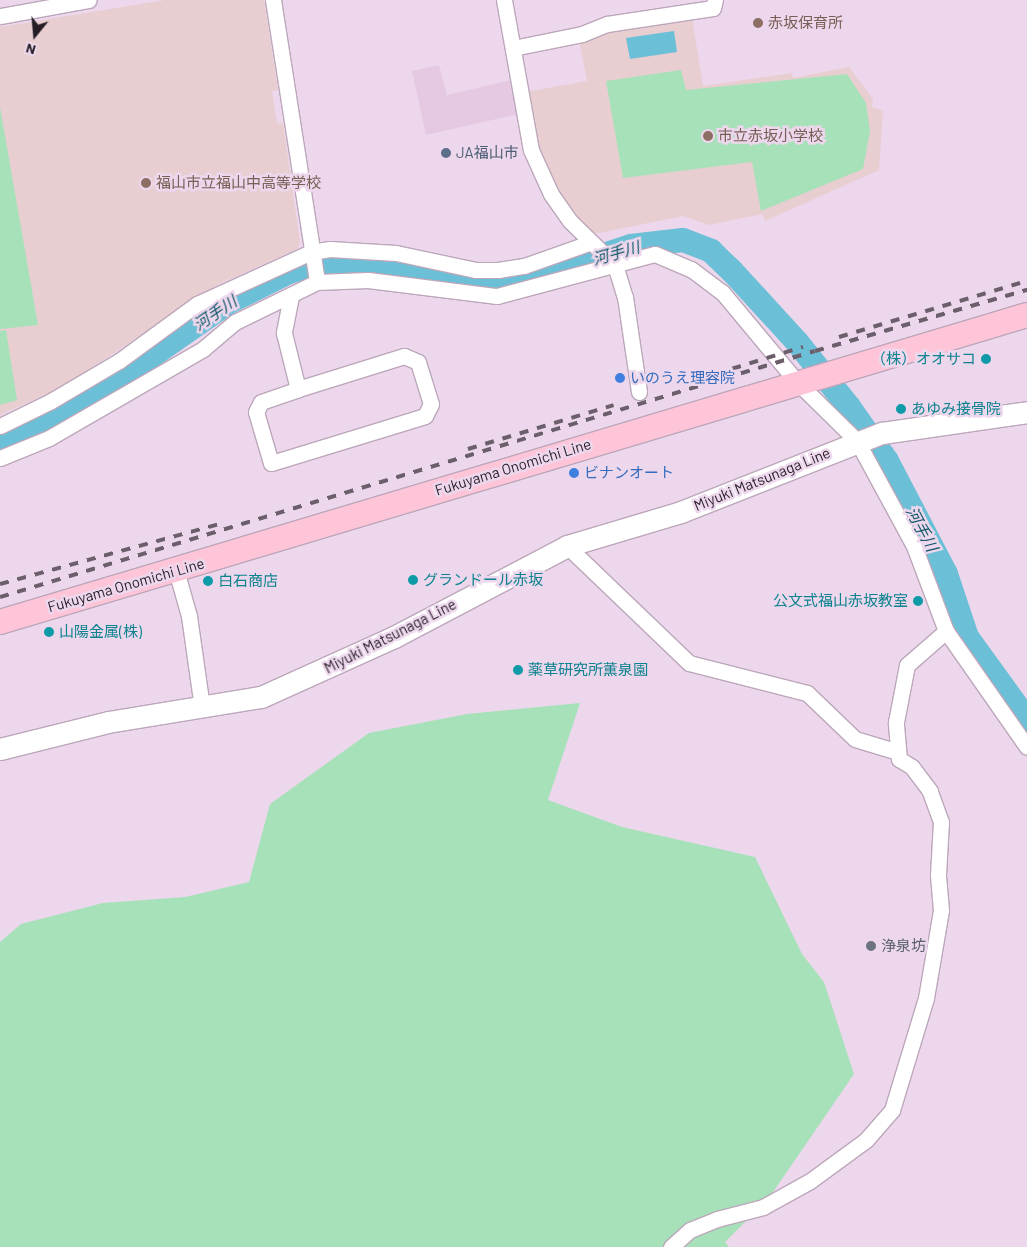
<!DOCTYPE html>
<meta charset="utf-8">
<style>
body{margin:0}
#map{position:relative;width:1027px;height:1247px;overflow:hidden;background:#edd7ec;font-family:Barlow,"Noto Sans JP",sans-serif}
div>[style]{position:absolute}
.built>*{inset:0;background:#e5c9e3}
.education>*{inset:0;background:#e8ced1}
.green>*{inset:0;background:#a7e1b9}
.water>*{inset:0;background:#6bbfd6}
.river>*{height:24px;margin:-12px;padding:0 12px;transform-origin:12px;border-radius:12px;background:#6bbfd6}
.roads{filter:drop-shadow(1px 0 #bca7ba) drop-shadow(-1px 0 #bca7ba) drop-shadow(0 1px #bca7ba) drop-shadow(0 -1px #bca7ba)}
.minor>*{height:15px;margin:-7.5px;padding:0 7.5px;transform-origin:7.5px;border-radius:7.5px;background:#fff}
.secondary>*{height:21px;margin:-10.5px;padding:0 10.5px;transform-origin:10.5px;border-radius:10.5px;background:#fff}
.primary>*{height:24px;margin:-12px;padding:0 12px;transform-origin:12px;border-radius:12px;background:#fec5d8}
.rail>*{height:4px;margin-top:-2px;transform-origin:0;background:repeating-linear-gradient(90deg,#6c5f6c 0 9px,transparent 0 18px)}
.dots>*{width:14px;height:14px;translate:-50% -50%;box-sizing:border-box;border:2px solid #edd7ec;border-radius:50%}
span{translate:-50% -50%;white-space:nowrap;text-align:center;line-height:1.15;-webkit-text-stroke:5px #edd7ec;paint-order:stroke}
.education-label{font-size:15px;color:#785e54}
.left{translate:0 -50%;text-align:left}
.service-label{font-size:15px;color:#4e5e75}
.culture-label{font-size:15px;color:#0d838f}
.right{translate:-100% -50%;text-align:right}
.shop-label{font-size:15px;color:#366cbe}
.street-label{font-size:15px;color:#251d25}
.worship-label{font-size:15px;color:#5b616d}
.water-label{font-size:16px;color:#115869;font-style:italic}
.north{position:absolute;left:10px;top:10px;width:50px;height:50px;-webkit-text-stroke:4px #edd7ec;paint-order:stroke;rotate:197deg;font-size:14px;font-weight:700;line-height:20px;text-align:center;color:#251d25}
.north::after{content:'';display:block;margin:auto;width:18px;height:22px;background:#251d25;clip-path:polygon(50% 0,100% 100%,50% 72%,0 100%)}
</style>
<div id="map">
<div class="built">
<div style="clip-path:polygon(439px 65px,447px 95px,511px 80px,519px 114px,426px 135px,412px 71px)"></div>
</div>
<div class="education">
<div style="clip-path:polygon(165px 0,264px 0,278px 90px,272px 91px,277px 124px,283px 123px,300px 242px,297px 249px,219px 284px,62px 387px,0 415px,0 27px)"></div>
<div style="clip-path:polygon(692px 18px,703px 86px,792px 73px,793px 78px,849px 67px,873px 99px,872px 107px,883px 111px,879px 170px,765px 221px,763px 214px,709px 225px,683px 216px,589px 235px,559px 196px,541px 161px,526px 92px,587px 81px,579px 40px,602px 29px)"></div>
</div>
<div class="green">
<div style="clip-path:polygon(681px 70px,686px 90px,847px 74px,866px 103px,870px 131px,863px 169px,761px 211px,752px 162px,623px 178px,606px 81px)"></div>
<div style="clip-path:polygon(0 107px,38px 325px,0 329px)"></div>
<div style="clip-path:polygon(6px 330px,17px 400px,0 405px,0 331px)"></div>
<div style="clip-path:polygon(580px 703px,548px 800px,622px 827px,755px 857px,802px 954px,824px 982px,854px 1074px,769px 1198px,725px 1242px,729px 1247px,0 1247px,0 942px,21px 924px,103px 903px,185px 897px,249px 882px,270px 804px,369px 733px,467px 714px)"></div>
</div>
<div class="water">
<div style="clip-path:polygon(674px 31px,677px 52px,630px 59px,626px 38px)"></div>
</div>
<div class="river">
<div style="left:0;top:441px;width:131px;rotate:-27.3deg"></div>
<div style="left:116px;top:381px;width:138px;rotate:-35deg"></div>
<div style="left:229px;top:302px;width:67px;rotate:-26.6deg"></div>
<div style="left:289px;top:272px;width:38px;rotate:-15deg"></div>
<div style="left:326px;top:262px;width:51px;rotate:3.4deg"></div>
<div style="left:377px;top:265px;width:80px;rotate:11.6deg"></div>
<div style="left:455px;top:281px;width:39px;rotate:6deg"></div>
<div style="left:494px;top:285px;width:33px;rotate:-9deg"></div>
<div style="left:527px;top:280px;width:109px;rotate:-18.1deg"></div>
<div style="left:631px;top:246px;width:52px;rotate:-6.6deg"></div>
<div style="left:683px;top:240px;width:30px;rotate:21deg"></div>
<div style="left:711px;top:251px;width:28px;rotate:44deg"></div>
<div style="left:731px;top:270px;width:98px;rotate:47.5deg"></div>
<div style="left:797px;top:342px;width:83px;rotate:51.3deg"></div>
<div style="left:849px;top:407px;width:66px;rotate:54.9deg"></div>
<div style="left:887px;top:461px;width:127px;rotate:62.4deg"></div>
<div style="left:946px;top:574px;width:66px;rotate:71.6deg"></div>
<div style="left:967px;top:637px;width:102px;rotate:54.1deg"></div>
</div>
<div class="roads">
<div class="minor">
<div style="left:273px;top:0;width:285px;rotate:81.1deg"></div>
<div style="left:504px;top:0;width:152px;rotate:79.8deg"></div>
<div style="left:531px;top:150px;width:48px;rotate:65.6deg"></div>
<div style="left:551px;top:194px;width:33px;rotate:55deg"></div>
<div style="left:570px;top:221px;width:63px;rotate:44.4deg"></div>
<div style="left:615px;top:265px;width:34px;rotate:73deg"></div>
<div style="left:625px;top:297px;width:96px;rotate:81.6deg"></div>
<div style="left:0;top:16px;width:90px;rotate:-10.2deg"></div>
<div style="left:513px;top:48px;width:70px;rotate:-11.5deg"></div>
<div style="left:582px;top:34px;width:27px;rotate:-22deg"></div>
<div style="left:607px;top:24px;width:107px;rotate:-8.6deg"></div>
<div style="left:713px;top:8px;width:8px;rotate:-76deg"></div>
<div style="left:291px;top:296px;width:38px;rotate:101deg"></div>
<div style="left:284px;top:333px;width:58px;rotate:76deg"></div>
<div style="left:298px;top:389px;width:111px;rotate:-17.3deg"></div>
<div style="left:404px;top:356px;width:15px;rotate:23deg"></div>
<div style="left:418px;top:362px;width:44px;rotate:72.8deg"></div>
<div style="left:431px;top:404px;width:13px;rotate:117deg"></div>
<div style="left:425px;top:416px;width:161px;rotate:163deg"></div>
<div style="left:271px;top:463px;width:53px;rotate:-106.4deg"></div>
<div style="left:256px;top:412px;width:11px;rotate:-63deg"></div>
<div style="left:261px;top:402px;width:39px;rotate:-19deg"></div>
<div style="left:0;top:426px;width:57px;rotate:-26.1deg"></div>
<div style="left:51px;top:401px;width:79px;rotate:-30.5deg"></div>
<div style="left:119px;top:361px;width:97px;rotate:-36.2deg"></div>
<div style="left:197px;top:304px;width:125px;rotate:-24.5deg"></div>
<div style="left:311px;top:252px;width:19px;rotate:-9deg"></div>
<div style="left:330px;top:249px;width:66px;rotate:3.5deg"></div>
<div style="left:396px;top:253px;width:82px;rotate:12deg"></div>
<div style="left:476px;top:270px;width:22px"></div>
<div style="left:498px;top:270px;width:26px;rotate:-9deg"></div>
<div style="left:524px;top:266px;width:69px;rotate:-19.5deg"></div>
<div style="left:0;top:458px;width:53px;rotate:-22.2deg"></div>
<div style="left:49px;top:438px;width:178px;rotate:-30deg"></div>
<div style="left:203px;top:349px;width:42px;rotate:-40.2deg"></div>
<div style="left:235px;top:322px;width:91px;rotate:-26deg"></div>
<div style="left:317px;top:282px;width:51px;rotate:-2.2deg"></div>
<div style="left:368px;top:280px;width:130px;rotate:7.1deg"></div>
<div style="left:497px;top:296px;width:163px;rotate:-14.9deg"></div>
<div style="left:655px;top:254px;width:39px;rotate:23deg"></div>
<div style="left:691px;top:269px;width:39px;rotate:37deg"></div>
<div style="left:722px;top:292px;width:117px;rotate:50.2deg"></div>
<div style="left:797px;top:382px;width:84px;rotate:44.5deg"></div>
<div style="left:857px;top:441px;width:119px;rotate:61.5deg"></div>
<div style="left:914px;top:546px;width:91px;rotate:69.4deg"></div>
<div style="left:946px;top:631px;width:141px;rotate:55.1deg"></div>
<div style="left:567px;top:546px;width:169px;rotate:43.8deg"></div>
<div style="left:689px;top:663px;width:122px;rotate:14.3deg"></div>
<div style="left:807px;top:693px;width:66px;rotate:43.8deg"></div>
<div style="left:855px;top:739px;width:45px;rotate:16.8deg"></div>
<div style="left:176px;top:570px;width:48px;rotate:74.2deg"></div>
<div style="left:189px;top:616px;width:92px;rotate:81.9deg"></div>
<div style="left:671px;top:1247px;width:25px;rotate:-42deg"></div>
<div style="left:690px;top:1230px;width:29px;rotate:-22deg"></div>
<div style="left:717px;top:1219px;width:48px;rotate:-14.6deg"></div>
<div style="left:763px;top:1207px;width:54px;rotate:-29deg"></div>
<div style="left:810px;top:1181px;width:69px;rotate:-36.2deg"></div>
<div style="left:866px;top:1140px;width:40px;rotate:-49deg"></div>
<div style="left:892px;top:1110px;width:117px;rotate:-73.1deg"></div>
<div style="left:926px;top:998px;width:89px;rotate:-80.3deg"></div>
<div style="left:941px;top:910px;width:35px;rotate:-95deg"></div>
<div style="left:938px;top:875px;width:53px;rotate:-86.8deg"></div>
<div style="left:941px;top:822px;width:33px;rotate:-110deg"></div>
<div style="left:930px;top:791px;width:30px;rotate:-127deg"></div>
<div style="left:912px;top:767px;width:15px;rotate:-148deg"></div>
<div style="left:899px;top:759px;width:37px;rotate:-95deg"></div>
<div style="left:896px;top:722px;width:58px;rotate:-79.1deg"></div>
<div style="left:907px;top:665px;width:52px;rotate:-41.1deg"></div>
</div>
<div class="secondary">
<div style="left:0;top:749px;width:111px;rotate:-14deg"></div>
<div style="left:108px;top:722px;width:155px;rotate:-9.3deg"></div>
<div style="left:261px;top:697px;width:146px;rotate:-24.3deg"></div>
<div style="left:394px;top:637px;width:195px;rotate:-27.7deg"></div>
<div style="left:567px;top:546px;width:119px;rotate:-16.6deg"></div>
<div style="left:681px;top:512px;width:216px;rotate:-21.5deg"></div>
<div style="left:882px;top:433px;width:147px;rotate:-8.2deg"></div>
</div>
<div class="primary">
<div style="left:0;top:622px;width:1072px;rotate:-16.64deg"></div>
</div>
</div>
<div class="rail">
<div style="left:839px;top:337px;width:196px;rotate:-16.6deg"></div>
<div style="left:715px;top:374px;width:92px;rotate:-17.1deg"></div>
<div style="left:468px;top:449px;width:152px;rotate:-16.8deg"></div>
<div style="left:0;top:584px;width:227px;rotate:-15.3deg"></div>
<div style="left:0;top:597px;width:851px;rotate:-16.8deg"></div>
<div style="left:815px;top:351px;width:221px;rotate:-16.1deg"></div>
</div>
<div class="dots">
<div style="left:758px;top:23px;background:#8d6e63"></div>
<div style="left:708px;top:136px;background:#8d6e63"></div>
<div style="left:446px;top:153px;background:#5c6f8a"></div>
<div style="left:146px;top:183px;background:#8d6e63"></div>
<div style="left:986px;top:359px;background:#0f9aa8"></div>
<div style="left:620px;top:378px;background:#3f7fe0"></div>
<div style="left:901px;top:409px;background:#0f9aa8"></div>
<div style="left:574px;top:473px;background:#3f7fe0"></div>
<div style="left:413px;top:580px;background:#0f9aa8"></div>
<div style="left:208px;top:581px;background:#0f9aa8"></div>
<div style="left:918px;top:601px;background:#0f9aa8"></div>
<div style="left:49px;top:632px;background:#0f9aa8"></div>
<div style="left:518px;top:670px;background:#0f9aa8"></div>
<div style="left:871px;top:946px;background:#6b7280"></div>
</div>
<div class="education-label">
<span class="left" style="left:768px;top:23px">赤坂保育所</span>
<span class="left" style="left:718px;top:136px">市立赤坂小学校</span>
<span class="left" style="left:156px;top:183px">福山市立福山中高等学校</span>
</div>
<div class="service-label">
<span class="left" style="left:456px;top:153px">JA福山市</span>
</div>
<div class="culture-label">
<span class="right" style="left:976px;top:359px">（株）オオサコ</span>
<span class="left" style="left:911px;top:409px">あゆみ接骨院</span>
<span class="left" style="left:423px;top:580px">グランドール赤坂</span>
<span class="left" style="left:218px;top:581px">白石商店</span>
<span class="right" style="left:908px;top:601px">公文式福山赤坂教室</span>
<span class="left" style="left:59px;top:632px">山陽金属(株)</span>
<span class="left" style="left:528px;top:670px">薬草研究所薫泉園</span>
</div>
<div class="shop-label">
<span class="left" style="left:630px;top:378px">いのうえ理容院</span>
<span class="left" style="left:584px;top:473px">ビナンオート</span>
</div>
<div class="street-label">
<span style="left:513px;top:467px;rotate:-17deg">Fukuyama Onomichi Line</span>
<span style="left:762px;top:479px;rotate:-22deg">Miyuki Matsunaga Line</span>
<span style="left:126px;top:585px;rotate:-16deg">Fukuyama Onomichi Line</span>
<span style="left:390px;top:636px;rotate:-27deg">Miyuki Matsunaga Line</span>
</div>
<div class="worship-label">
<span class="left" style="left:881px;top:946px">浄泉坊</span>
</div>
<div class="water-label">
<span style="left:616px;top:253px;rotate:-16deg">河手川</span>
<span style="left:215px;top:313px;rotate:-34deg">河手川</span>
<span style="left:922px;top:529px;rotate:62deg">河手川</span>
</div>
<div class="north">N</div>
</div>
